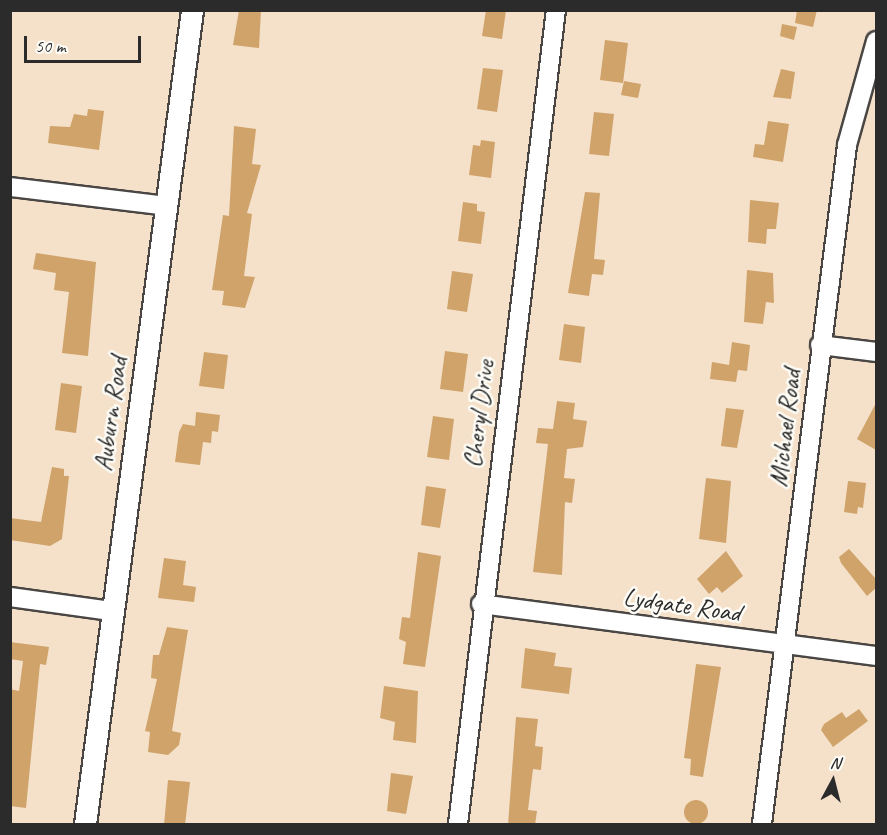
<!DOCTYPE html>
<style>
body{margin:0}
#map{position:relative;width:887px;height:835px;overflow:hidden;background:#f5e1ca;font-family:Caveat,sans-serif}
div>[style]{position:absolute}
.building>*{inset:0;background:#cfa36a}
.round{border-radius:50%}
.roads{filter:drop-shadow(2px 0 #494643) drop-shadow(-2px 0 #494643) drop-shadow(0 2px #494643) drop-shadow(0 -2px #494643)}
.minor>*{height:18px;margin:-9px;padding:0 9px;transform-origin:9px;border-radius:9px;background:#fff}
.tertiary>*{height:21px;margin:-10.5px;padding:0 10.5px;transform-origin:10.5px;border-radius:10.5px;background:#fff}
span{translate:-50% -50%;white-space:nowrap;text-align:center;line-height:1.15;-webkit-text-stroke:5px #fdfcf7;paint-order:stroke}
.street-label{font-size:26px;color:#2b2b2b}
.frame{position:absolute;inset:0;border:12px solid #2b2b2b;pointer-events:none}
.north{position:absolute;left:803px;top:751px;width:60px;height:60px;-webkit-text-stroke:4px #fdfcf7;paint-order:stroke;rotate:7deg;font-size:16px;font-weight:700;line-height:24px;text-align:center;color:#2b2b2b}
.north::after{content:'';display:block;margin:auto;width:21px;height:27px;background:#2b2b2b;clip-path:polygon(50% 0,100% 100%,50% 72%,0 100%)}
.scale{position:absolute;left:24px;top:36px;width:117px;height:27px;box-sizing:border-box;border:3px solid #2b2b2b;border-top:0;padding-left:8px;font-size:18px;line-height:21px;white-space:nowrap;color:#2b2b2b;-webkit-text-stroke:4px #fdfcf7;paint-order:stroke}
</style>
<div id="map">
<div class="building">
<div style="clip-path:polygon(239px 10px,261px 10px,259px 48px,233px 45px)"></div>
<div style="clip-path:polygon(486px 10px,506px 10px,502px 39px,482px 36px)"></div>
<div style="clip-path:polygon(797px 10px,817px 10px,813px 27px,795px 23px)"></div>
<div style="clip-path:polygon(782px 24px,797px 27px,794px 40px,780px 36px)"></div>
<div style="clip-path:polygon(605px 40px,628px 43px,623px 83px,600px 80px)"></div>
<div style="clip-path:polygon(483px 68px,503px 70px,497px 112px,477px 109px)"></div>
<div style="clip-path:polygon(781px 69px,795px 72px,791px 99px,773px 97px)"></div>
<div style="clip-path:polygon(624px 81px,641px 84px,638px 98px,621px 95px)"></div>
<div style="clip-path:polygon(88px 109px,104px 111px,99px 150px,48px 143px,50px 126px,70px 127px,74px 114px,87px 116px)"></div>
<div style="clip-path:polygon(594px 112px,614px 114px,609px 156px,589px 154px)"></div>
<div style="clip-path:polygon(768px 121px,789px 124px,783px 162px,753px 157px,755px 144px,764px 145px)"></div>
<div style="clip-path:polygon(234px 126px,256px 129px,252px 164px,261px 165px,247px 213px,252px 214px,244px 276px,255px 277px,245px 308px,222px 305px,224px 291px,212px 290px,223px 215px,229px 216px)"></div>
<div style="clip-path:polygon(481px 140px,495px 142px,491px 178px,469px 175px,473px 145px,480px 146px)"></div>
<div style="clip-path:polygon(585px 192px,600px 193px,594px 259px,605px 260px,603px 275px,592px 274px,589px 296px,568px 293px)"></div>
<div style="clip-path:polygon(750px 200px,779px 203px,776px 229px,767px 229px,766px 244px,748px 242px)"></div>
<div style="clip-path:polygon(463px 202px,477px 204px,477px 211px,485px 212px,481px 244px,458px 241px)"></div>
<div style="clip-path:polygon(36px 253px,96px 262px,88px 356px,62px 353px,69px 292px,54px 290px,56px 273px,33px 269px)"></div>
<div style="clip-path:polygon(747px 270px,773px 273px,774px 303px,766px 302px,763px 324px,744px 322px)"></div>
<div style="clip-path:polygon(452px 271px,473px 274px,467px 312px,447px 309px)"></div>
<div style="clip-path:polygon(564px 324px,585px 327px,581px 363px,559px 360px)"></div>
<div style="clip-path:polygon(732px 342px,750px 345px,747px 371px,738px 370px,736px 382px,710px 379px,712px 362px,729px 365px)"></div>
<div style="clip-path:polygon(445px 351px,468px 354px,463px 392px,440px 389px)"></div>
<div style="clip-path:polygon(204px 352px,228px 355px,224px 389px,199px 386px)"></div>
<div style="clip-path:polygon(61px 383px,82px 386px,76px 433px,55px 430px)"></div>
<div style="clip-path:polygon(557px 401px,575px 403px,573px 419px,587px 421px,583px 447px,567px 449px,564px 478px,575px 479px,572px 503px,565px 502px,562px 575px,533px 572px,548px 444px,536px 443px,538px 428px,553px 429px)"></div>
<div style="clip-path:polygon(876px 403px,876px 450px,857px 439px)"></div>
<div style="clip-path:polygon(726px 408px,744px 410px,737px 448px,721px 446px)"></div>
<div style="clip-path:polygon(196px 412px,220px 415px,218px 432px,212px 431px,211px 443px,203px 442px,200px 465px,175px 462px,179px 432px,183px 424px,195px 426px)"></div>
<div style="clip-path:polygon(433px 416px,454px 419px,449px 460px,427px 457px)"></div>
<div style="clip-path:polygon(52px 467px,64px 469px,64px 476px,69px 476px,62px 539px,50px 546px,10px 540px,10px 518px,41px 522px)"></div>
<div style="clip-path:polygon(706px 478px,731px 481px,726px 543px,699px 539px)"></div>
<div style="clip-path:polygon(848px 481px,866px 483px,863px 508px,858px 507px,857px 514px,844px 512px)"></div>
<div style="clip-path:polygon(426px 486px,446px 489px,440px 528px,421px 525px)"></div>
<div style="clip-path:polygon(849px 549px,876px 579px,876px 588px,867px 596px,841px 563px,839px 557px)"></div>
<div style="clip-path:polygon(726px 551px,743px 576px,722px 593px,717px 587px,709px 594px,697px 579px)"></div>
<div style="clip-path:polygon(418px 552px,441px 556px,425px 667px,403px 664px,406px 642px,399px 639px,402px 617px,410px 618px)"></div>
<div style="clip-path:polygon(164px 558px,186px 561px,183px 585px,196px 587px,194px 602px,158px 598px)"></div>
<div style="clip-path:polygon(167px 627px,188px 630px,172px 731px,181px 733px,179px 745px,168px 755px,148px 752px,150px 732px,145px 731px,157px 679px,151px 678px,153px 655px,159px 655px)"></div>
<div style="clip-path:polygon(10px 642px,49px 647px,46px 665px,40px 664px,26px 808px,10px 806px,10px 689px,19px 691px,23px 661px,10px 659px)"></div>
<div style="clip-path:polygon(525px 648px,556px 653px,554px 666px,572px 668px,569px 694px,521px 688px)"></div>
<div style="clip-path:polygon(696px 664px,721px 667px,703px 777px,690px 775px,691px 759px,684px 758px)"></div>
<div style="clip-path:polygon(384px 686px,418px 691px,416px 743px,393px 740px,395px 722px,380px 718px)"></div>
<div style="clip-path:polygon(859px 709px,868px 721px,833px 747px,821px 730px,824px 724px,842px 712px,846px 718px)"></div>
<div style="clip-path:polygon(516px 717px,538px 719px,535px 746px,543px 747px,541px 770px,533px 769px,528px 810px,537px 811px,535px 825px,508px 825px)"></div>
<div style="clip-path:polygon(391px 773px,413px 776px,406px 814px,387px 811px)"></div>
<div style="clip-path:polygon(168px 780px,190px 782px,185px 825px,164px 825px)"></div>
<div class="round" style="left:684px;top:800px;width:24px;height:24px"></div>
</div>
<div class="roads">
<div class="minor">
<div style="left:10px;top:187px;width:159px;rotate:6.9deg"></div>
<div style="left:820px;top:345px;width:56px;rotate:7.1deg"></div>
<div style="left:10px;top:597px;width:102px;rotate:7.9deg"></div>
<div style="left:481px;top:604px;width:398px;rotate:7.5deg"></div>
<div style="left:458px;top:824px;width:820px;rotate:-83.14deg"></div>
<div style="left:762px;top:824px;width:684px;rotate:-82.86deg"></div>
<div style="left:847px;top:145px;width:108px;rotate:-74.4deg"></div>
</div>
<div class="tertiary">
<div style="left:85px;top:824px;width:821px;rotate:-82.51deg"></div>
</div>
</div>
<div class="street-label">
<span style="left:111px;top:414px;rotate:-82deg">Auburn Road</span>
<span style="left:479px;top:414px;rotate:-83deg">Cheryl Drive</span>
<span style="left:785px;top:428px;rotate:-83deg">Michael Road</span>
<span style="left:682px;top:605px;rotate:8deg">Lydgate Road</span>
</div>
<div class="frame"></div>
<div class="north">N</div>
<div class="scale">50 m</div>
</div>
